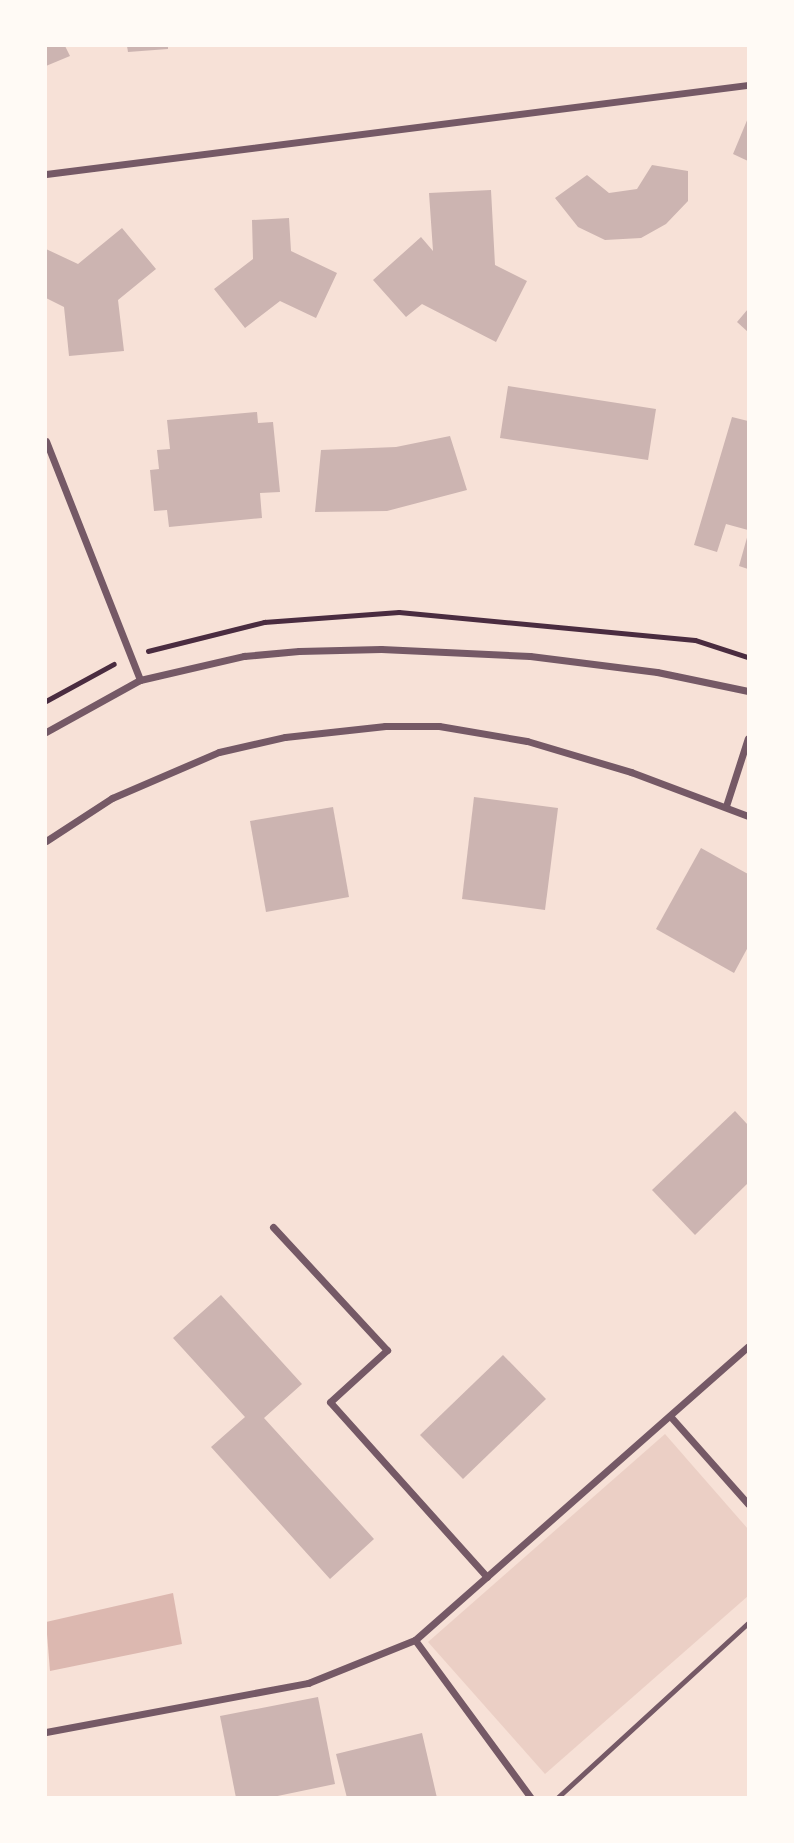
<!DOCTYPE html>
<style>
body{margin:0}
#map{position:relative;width:794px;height:1843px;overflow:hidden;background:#f7e1d7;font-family:"Source Sans 3",sans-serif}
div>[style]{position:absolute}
.green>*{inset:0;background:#ebcfc5}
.water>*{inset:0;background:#dcb8b0}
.building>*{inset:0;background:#ccb4b1}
.path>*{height:4.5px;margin:-2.25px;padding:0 2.25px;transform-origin:2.25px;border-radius:2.25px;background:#4a2c40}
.service>*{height:5px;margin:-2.5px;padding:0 2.5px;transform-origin:2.5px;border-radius:2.5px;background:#755966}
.minor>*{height:7px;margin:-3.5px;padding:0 3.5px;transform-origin:3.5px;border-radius:3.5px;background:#755966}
span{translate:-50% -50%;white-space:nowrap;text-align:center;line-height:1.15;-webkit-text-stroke:5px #fffaf5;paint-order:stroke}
.frame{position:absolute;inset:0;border:47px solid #fffaf5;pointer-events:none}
</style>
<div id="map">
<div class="green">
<div style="clip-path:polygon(665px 1434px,748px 1529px,748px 1596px,545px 1774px,428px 1642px)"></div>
</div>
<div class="water">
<div style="clip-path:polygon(173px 1593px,182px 1644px,50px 1671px,46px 1622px)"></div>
</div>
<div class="building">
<div style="clip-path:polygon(46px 46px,65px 46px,70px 56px,46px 66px)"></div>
<div style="clip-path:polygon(127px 46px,168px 46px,168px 49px,128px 52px)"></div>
<div style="clip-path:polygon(748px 118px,748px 161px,733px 154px)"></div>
<div style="clip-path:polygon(652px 165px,688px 171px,688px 201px,666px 224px,641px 238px,605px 240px,578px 227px,555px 198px,587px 175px,609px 193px,637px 189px)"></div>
<div style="clip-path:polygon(491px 190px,495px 265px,527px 281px,496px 342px,422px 304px,406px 317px,373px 280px,421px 237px,433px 251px,429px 193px)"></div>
<div style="clip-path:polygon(289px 218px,291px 251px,337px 273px,316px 318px,280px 301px,245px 328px,214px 289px,253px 259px,252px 220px)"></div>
<div style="clip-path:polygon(122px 228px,156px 269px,118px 300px,124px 351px,69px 356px,64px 307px,46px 298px,46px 249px,78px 264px)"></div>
<div style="clip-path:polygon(748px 309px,748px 332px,737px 322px)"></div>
<div style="clip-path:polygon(508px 386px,656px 409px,648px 460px,500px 438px)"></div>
<div style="clip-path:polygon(257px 412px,258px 423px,273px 422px,280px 492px,260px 493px,262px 518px,169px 527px,167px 510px,154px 511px,150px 470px,159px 469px,157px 450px,170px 449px,167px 420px)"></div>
<div style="clip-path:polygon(732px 417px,748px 421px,748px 530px,726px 524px,717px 552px,694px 545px)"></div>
<div style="clip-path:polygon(450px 436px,467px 490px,387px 511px,315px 512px,321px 450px,396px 447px)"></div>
<div style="clip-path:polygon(748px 534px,748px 569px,739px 566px)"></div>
<div style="clip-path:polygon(474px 797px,558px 808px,545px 910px,462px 899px)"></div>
<div style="clip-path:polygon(333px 807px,349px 897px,266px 912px,250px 821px)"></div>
<div style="clip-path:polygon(701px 848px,748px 874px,748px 947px,734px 973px,656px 929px)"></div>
<div style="clip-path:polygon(735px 1111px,748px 1125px,748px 1183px,695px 1235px,652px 1190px)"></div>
<div style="clip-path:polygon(221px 1295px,302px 1384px,264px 1418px,374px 1539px,330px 1579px,211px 1447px,245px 1417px,173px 1338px)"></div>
<div style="clip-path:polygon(503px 1355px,546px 1399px,463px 1479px,420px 1435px)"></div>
<div style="clip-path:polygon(318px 1697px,335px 1784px,268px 1798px,236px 1798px,220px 1716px)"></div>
<div style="clip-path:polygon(422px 1733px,437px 1798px,347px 1798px,336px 1754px)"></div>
</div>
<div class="path">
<div style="left:148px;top:651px;width:120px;rotate:-14deg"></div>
<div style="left:264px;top:622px;width:135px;rotate:-4.2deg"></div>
<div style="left:399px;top:612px;width:297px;rotate:5.4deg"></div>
<div style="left:695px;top:640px;width:56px;rotate:17.8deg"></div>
<div style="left:46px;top:701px;width:77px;rotate:-28.6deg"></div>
</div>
<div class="service">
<div style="left:557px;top:1798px;width:259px;rotate:-42.5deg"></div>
</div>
<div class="minor">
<div style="left:46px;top:174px;width:708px;rotate:-7.23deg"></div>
<div style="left:46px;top:441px;width:257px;rotate:68.5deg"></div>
<div style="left:46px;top:732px;width:107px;rotate:-29deg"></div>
<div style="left:140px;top:680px;width:107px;rotate:-13deg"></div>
<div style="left:244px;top:656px;width:55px;rotate:-5.2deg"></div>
<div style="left:299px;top:651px;width:82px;rotate:-1.4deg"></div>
<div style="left:381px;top:649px;width:149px;rotate:2.7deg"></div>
<div style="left:530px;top:656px;width:128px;rotate:7.2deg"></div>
<div style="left:657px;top:672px;width:93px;rotate:11.8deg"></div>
<div style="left:726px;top:806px;width:71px;rotate:-72.1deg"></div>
<div style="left:46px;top:841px;width:79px;rotate:-33.1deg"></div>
<div style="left:112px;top:798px;width:116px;rotate:-23.3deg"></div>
<div style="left:219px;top:752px;width:68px;rotate:-12.8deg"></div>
<div style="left:285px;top:737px;width:101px;rotate:-6.3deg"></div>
<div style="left:385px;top:726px;width:54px"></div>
<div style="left:439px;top:726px;width:89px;rotate:9.7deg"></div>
<div style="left:527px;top:741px;width:109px;rotate:16.6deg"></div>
<div style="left:631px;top:772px;width:125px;rotate:20.6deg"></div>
<div style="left:273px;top:1227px;width:168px;rotate:47.2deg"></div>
<div style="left:387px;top:1350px;width:77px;rotate:137.6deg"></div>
<div style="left:330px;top:1402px;width:235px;rotate:48.1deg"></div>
<div style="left:670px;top:1416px;width:118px;rotate:48.4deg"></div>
<div style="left:415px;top:1640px;width:196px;rotate:53.7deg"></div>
<div style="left:46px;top:1732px;width:267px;rotate:-10.6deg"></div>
<div style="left:308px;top:1683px;width:115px;rotate:-21.9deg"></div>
<div style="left:415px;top:1640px;width:444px;rotate:-41.4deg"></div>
</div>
<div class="frame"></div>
</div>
